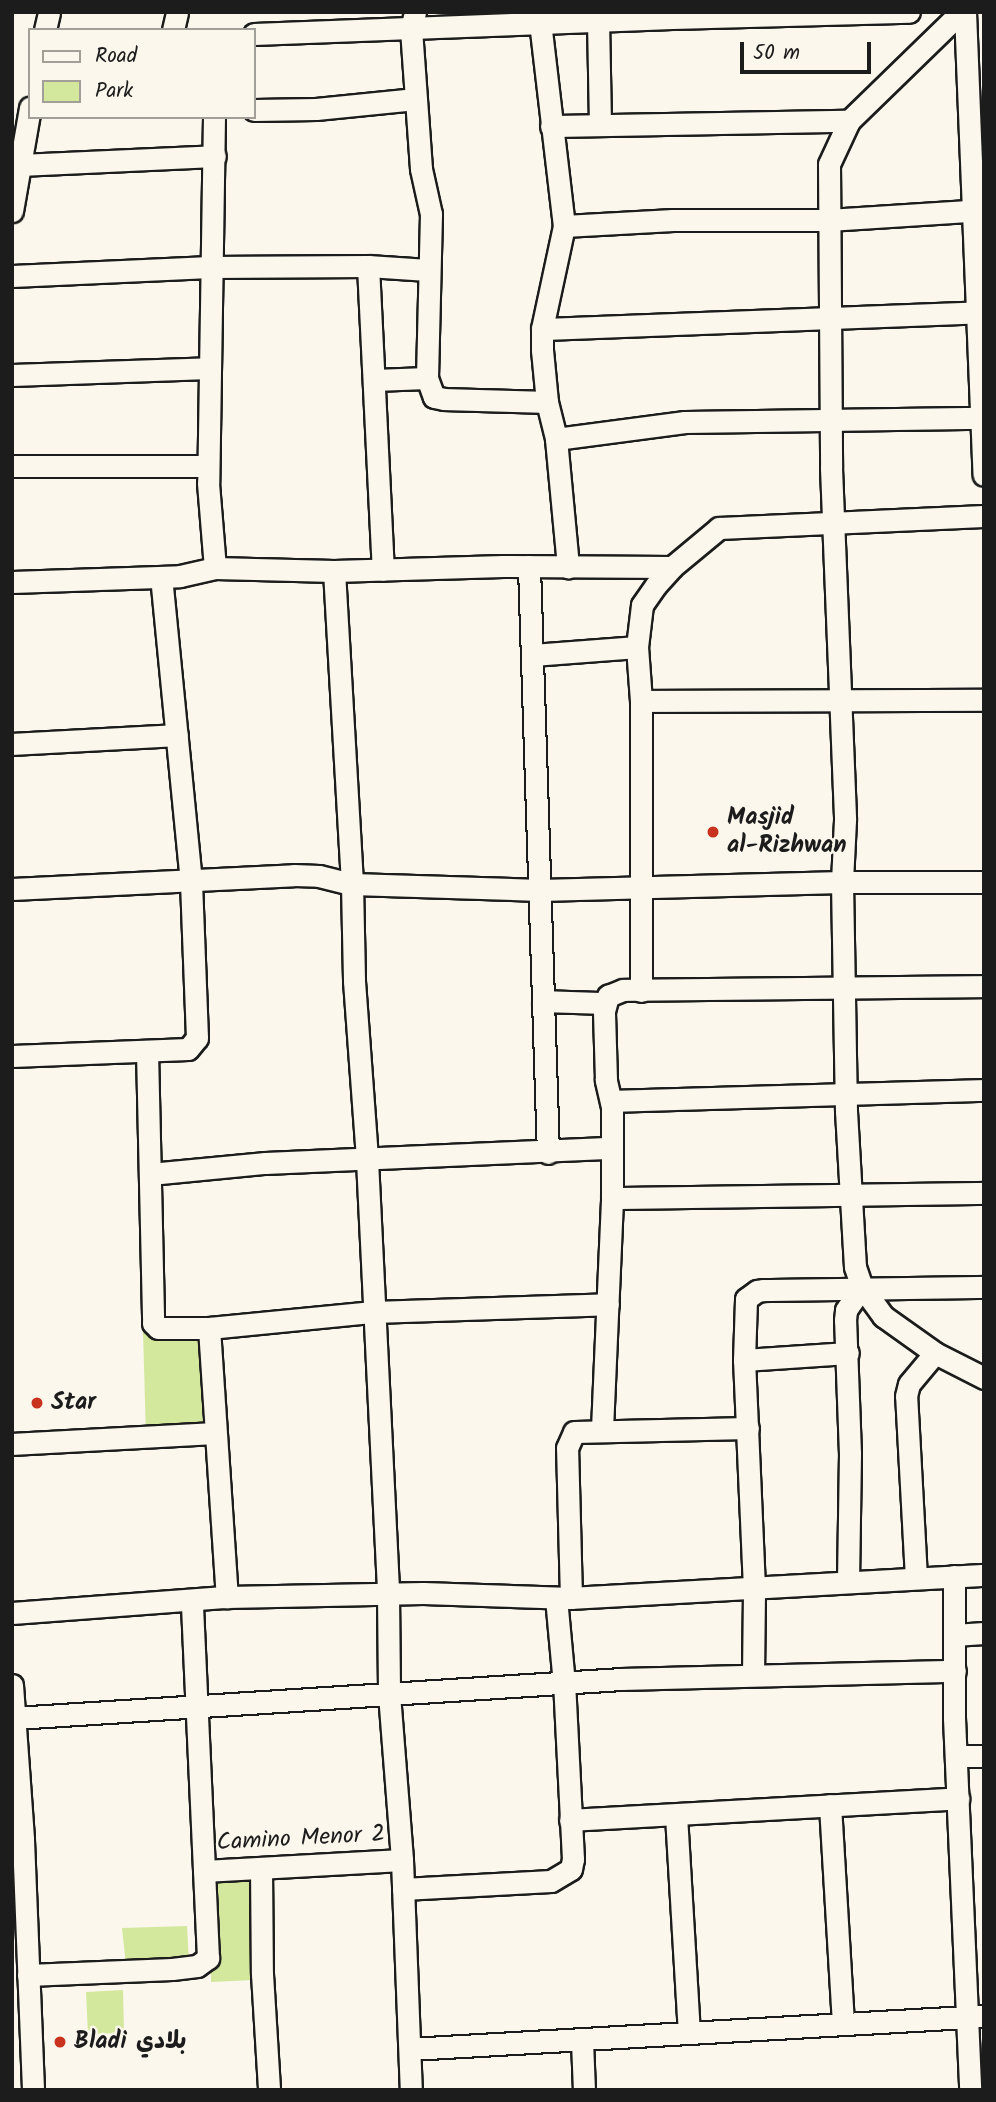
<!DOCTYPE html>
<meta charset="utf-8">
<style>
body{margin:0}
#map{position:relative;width:996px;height:2102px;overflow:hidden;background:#fbf7ec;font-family:Kalam,"Playpen Sans Arabic",sans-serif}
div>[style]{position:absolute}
.green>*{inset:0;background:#d3e89c}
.roads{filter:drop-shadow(2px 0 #1c1c1c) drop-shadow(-2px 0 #1c1c1c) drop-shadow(0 2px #1c1c1c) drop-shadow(0 -2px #1c1c1c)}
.minor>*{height:21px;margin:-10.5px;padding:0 10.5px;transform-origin:10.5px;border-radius:10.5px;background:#fbf7ec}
.dots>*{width:19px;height:19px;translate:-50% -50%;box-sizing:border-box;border:4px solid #fbf7ec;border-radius:50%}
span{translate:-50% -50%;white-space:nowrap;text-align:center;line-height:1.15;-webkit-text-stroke:5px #fbf7ec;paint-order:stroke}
.poi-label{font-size:24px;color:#1c1c1c;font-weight:700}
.left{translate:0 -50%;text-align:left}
.street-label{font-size:24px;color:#1c1c1c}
.frame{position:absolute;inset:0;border:14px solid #1c1c1c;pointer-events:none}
.legend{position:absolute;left:28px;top:28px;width:228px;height:91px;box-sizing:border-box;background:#fbf7ec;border:2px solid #a29f99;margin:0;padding:9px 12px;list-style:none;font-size:21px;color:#1c1c1c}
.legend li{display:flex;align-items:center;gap:14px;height:35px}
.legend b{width:35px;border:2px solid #a29f99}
.scale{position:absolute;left:740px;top:42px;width:131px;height:32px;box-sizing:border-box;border:4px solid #1c1c1c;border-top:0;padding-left:9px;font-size:21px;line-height:24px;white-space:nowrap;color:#1c1c1c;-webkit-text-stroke:5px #fbf7ec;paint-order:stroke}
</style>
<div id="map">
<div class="green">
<div style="clip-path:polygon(204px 1328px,214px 1429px,146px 1437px,143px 1332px)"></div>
<div style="clip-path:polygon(254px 1872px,254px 1980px,211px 1982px,210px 1875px)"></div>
<div style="clip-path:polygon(187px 1926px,189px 1962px,126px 1965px,122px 1928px)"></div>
<div style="clip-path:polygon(123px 1990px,124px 2033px,88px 2034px,86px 1992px)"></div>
</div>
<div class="roads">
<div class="minor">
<div style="left:415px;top:12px;width:17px;rotate:103deg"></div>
<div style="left:411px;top:29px;width:140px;rotate:85.9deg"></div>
<div style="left:421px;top:169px;width:46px;rotate:77.5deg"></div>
<div style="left:431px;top:214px;width:164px;rotate:91.4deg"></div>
<div style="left:427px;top:378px;width:20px;rotate:70deg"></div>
<div style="left:434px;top:397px;width:10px;rotate:11deg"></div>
<div style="left:444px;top:399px;width:103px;rotate:1.7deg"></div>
<div style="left:961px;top:12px;width:156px;rotate:135.8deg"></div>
<div style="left:849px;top:121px;width:47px;rotate:114.9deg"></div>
<div style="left:829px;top:164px;width:304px;rotate:89.6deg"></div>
<div style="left:831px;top:468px;width:352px;rotate:87.7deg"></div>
<div style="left:845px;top:820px;width:62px;rotate:92.8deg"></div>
<div style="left:842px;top:882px;width:229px;rotate:89deg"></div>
<div style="left:846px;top:1111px;width:156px;rotate:86.7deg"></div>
<div style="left:855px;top:1267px;width:21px;rotate:71deg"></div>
<div style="left:862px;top:1287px;width:36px;rotate:54deg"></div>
<div style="left:883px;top:1316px;width:64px;rotate:35.4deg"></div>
<div style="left:935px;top:1353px;width:55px;rotate:27deg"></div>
<div style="left:965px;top:12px;width:463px;rotate:87.7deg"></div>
<div style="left:598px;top:20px;width:105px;rotate:88.9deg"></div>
<div style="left:540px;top:22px;width:205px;rotate:83.3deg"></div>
<div style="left:564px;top:226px;width:105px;rotate:102.1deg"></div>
<div style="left:542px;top:329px;width:21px;rotate:90deg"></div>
<div style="left:542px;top:350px;width:52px;rotate:84.5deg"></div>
<div style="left:547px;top:402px;width:38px;rotate:76deg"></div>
<div style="left:556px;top:439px;width:129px;rotate:84.6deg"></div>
<div style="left:45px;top:30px;width:18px;rotate:-77deg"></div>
<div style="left:173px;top:30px;width:18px;rotate:-77deg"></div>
<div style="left:254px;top:34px;width:418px;rotate:-2.2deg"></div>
<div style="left:672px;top:18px;width:237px;rotate:-1.5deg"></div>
<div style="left:254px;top:110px;width:62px;rotate:-0.9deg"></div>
<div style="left:316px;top:109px;width:100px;rotate:-5.7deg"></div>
<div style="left:214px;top:117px;width:366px;rotate:90.9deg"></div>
<div style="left:208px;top:483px;width:85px;rotate:85.3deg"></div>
<div style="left:551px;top:126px;width:298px;rotate:-1deg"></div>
<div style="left:19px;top:165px;width:196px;rotate:-2.6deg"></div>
<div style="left:12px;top:211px;width:105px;rotate:-80.1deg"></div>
<div style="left:564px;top:226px;width:109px;rotate:-3.2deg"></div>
<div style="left:673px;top:220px;width:155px"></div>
<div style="left:828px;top:220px;width:156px;rotate:-3.7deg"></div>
<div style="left:368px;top:266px;width:304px;rotate:87.2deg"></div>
<div style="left:12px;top:276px;width:198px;rotate:-2.6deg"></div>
<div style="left:210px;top:267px;width:158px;rotate:-0.4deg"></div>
<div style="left:368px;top:266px;width:60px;rotate:3.8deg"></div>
<div style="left:542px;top:329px;width:435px;rotate:-2.2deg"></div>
<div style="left:12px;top:375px;width:197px;rotate:-2deg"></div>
<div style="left:374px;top:380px;width:53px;rotate:-2.2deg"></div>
<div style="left:556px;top:439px;width:130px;rotate:-7.5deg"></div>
<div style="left:685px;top:422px;width:299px;rotate:-0.8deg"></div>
<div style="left:12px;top:466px;width:196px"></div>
<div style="left:529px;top:566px;width:587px;rotate:88.15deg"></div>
<div style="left:334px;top:571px;width:314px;rotate:86.7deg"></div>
<div style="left:352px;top:884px;width:97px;rotate:88.8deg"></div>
<div style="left:354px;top:981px;width:179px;rotate:85.8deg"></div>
<div style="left:367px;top:1160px;width:435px;rotate:87.2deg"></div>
<div style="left:388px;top:1594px;width:100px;rotate:89.4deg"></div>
<div style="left:389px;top:1694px;width:167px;rotate:85.5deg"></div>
<div style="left:402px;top:1860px;width:230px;rotate:87.8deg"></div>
<div style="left:12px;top:582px;width:168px;rotate:-2deg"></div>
<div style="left:180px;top:576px;width:36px;rotate:-13deg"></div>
<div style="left:215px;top:568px;width:119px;rotate:1.4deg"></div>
<div style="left:334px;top:571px;width:169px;rotate:-1.7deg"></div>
<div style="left:503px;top:566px;width:169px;rotate:0.3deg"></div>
<div style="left:533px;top:655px;width:104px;rotate:-4.4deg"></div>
<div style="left:641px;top:701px;width:343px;rotate:-0.2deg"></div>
<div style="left:12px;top:744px;width:165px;rotate:-3.1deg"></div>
<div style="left:12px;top:889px;width:282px;rotate:-2.8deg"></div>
<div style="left:294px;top:875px;width:25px;rotate:2deg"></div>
<div style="left:319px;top:876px;width:34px;rotate:14deg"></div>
<div style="left:352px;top:884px;width:188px;rotate:1.8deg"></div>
<div style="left:540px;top:890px;width:302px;rotate:-1.5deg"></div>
<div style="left:842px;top:882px;width:142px"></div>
<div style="left:641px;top:991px;width:290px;rotate:-90deg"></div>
<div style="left:641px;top:701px;width:54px;rotate:-94.2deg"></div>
<div style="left:637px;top:647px;width:42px;rotate:-83.2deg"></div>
<div style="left:642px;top:605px;width:24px;rotate:-55deg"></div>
<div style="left:656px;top:585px;width:24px;rotate:-48deg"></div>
<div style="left:672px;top:567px;width:61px;rotate:-39.7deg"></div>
<div style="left:719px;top:528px;width:265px;rotate:-2.6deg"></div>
<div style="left:543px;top:1001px;width:61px;rotate:1.9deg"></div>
<div style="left:147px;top:1051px;width:272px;rotate:88.7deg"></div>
<div style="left:153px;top:1323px;width:7px;rotate:45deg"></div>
<div style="left:158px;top:1328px;width:51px"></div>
<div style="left:209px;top:1328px;width:165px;rotate:-5.6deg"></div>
<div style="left:373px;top:1312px;width:235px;rotate:-1.9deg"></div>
<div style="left:12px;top:1056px;width:176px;rotate:-2.3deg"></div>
<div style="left:188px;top:1049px;width:14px;rotate:-51deg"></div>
<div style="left:197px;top:1038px;width:156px;rotate:-92.2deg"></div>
<div style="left:191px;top:882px;width:306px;rotate:-95.6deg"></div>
<div style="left:611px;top:1101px;width:373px;rotate:-1.7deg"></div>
<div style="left:150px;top:1174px;width:116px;rotate:-5.5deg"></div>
<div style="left:265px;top:1163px;width:347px;rotate:-2.5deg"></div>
<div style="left:612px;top:1198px;width:372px;rotate:-0.8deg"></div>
<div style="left:209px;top:1328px;width:270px;rotate:86.2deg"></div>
<div style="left:744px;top:1360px;width:104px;rotate:-3.9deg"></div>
<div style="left:602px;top:1429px;width:231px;rotate:-87.5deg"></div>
<div style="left:612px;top:1198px;width:91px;rotate:-90deg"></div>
<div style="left:612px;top:1107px;width:28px;rotate:-103deg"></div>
<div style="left:606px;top:1080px;width:69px;rotate:-91.7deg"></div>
<div style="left:604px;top:1011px;width:16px;rotate:-75deg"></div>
<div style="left:608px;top:996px;width:16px;rotate:-22deg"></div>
<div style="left:623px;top:990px;width:361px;rotate:-0.6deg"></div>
<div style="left:12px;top:1444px;width:202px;rotate:-3.1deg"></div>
<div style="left:954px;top:1576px;width:142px;rotate:90deg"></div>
<div style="left:954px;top:1718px;width:372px;rotate:87.5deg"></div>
<div style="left:916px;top:1578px;width:182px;rotate:-93.1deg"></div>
<div style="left:906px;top:1396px;width:12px;rotate:-76deg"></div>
<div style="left:909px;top:1384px;width:40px;rotate:-50deg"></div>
<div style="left:848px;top:1581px;width:127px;rotate:-89.1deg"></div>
<div style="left:850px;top:1454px;width:134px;rotate:-92.1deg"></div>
<div style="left:845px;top:1320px;width:10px;rotate:-84deg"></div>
<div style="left:846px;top:1310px;width:28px;rotate:-55deg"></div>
<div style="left:571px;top:1598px;width:150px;rotate:-91.5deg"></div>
<div style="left:567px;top:1448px;width:17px;rotate:-66deg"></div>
<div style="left:574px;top:1432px;width:174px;rotate:-1.3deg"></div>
<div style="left:12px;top:1613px;width:216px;rotate:-4.3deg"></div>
<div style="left:227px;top:1597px;width:196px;rotate:-1.2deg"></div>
<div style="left:423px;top:1593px;width:148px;rotate:1.9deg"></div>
<div style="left:571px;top:1598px;width:414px;rotate:-3.2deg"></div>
<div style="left:954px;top:1635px;width:30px;rotate:-4deg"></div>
<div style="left:753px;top:1675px;width:87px;rotate:-89.3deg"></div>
<div style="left:754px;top:1588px;width:228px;rotate:-92.5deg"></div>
<div style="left:744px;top:1360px;width:61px;rotate:-88.1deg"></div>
<div style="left:746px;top:1299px;width:14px;rotate:-36deg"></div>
<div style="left:757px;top:1291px;width:6px;rotate:-9deg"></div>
<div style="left:763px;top:1290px;width:221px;rotate:-0.8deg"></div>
<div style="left:12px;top:1685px;width:155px;rotate:85.9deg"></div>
<div style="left:23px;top:1840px;width:250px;rotate:87.7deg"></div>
<div style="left:15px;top:1718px;width:607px;rotate:-3.68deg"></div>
<div style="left:621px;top:1679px;width:334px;rotate:-1.4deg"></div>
<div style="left:956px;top:1756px;width:28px"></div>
<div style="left:830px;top:1805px;width:219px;rotate:86.6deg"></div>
<div style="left:676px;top:1815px;width:216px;rotate:86.6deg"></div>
<div style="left:570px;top:1820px;width:389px;rotate:-3.2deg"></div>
<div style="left:261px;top:1868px;width:106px;rotate:89.5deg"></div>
<div style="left:262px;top:1974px;width:116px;rotate:86.5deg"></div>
<div style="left:204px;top:1871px;width:198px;rotate:-3.2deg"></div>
<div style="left:403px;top:1889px;width:148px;rotate:-3.1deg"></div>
<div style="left:551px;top:1881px;width:23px;rotate:-31deg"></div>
<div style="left:571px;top:1869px;width:10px;rotate:-79deg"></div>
<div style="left:573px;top:1859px;width:175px;rotate:-92.9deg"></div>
<div style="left:564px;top:1684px;width:86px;rotate:-95.3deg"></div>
<div style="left:28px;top:1975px;width:144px;rotate:-2.4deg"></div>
<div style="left:172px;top:1969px;width:25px;rotate:-7deg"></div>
<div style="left:197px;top:1966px;width:14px;rotate:-36deg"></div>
<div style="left:208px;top:1958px;width:358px;rotate:-92.6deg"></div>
<div style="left:582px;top:2041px;width:49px;rotate:87.7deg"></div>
<div style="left:410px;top:2049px;width:575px;rotate:-3.29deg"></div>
</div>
</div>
<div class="dots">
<div style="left:713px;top:832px;background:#c8321e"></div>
<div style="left:37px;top:1403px;background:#c8321e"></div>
<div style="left:60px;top:2042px;background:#c8321e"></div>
</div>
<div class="poi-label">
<span class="left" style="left:727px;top:832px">Masjid<br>al-Rizhwan</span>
<span class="left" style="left:51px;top:1403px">Star</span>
<span class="left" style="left:74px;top:2042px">Bladi بلادي</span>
</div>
<div class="street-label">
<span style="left:301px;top:1839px;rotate:-3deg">Camino Menor 2</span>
</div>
<div class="frame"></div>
<ul class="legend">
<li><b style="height:9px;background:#fbf7ec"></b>Road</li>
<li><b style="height:19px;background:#d3e89c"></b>Park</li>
</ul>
<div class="scale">50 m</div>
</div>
